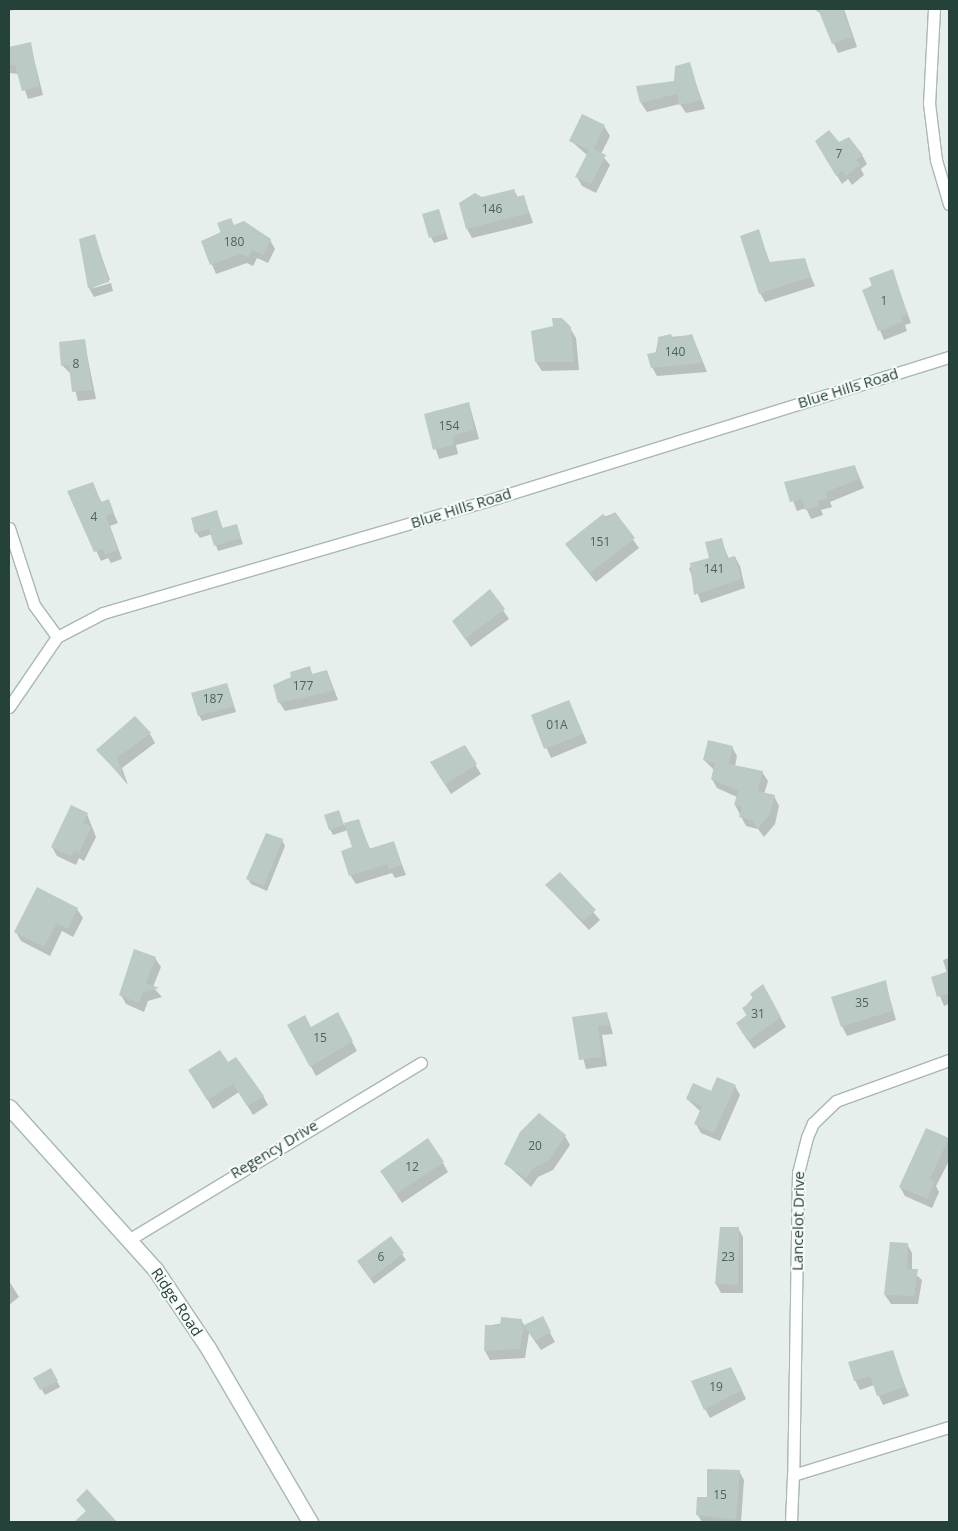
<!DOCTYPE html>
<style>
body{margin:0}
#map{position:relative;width:958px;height:1531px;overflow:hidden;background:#e6efeb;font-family:"Open Sans",sans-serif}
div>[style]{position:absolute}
.shadow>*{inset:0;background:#0003}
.building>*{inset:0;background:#bbcac4}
.roads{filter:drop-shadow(1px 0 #a8b8b2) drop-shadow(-1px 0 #a8b8b2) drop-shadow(0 1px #a8b8b2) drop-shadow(0 -1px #a8b8b2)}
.minor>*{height:11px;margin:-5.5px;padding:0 5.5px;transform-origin:5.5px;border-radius:5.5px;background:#fff}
.tertiary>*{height:15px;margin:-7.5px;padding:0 7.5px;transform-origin:7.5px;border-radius:7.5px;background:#fff}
span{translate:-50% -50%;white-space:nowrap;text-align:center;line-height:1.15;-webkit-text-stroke:4px #f7fbf9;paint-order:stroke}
.number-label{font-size:12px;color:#4a645c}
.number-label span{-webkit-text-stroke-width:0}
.street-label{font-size:15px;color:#24423a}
.frame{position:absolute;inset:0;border:10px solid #24423a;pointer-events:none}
</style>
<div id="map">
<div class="shadow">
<div style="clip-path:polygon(9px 9px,21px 9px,9px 11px)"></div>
<div style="clip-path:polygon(814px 9px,844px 9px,857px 47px,838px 53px,821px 14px)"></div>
<div style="clip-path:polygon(30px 43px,43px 95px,28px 99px,19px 74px,9px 73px,9px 49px)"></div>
<div style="clip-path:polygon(689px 64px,705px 109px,686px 113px,680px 104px,647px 112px,641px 103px,675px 83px)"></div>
<div style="clip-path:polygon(583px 116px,604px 126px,610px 136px,601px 154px,610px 165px,596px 193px,582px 186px,577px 177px,587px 155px,571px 141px)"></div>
<div style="clip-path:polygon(816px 141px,838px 144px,862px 155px,867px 164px,861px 169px,864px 175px,852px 185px,848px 179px,842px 184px)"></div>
<div style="clip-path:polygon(514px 190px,518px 198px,524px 197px,533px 223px,472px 238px,467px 229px,482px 198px)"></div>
<div style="clip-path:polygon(438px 211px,448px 239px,434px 243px,431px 237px)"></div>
<div style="clip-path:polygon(234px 226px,270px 240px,275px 249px,268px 263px,257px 258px,253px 266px,247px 263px,216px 274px,202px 241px)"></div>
<div style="clip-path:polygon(758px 230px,770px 263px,804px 260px,815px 286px,765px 302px,760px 293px)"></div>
<div style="clip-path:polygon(94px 235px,110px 280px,90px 289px,111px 283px,113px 291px,94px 297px,89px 288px,80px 240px)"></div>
<div style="clip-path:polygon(892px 270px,911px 323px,905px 325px,907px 331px,884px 340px,864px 291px)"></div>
<div style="clip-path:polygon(570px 328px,576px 338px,579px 370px,542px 371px,536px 362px)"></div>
<div style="clip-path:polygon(692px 335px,707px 372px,657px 376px,652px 367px,659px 338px)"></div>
<div style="clip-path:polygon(84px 340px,96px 399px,78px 401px,71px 374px,62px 365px)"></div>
<div style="clip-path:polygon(469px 403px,479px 439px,456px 445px,458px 454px,439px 459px,425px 415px)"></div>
<div style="clip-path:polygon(855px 467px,864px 488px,830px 502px,832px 507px,821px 510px,823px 515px,811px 519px,806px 508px,797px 511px,786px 483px)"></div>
<div style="clip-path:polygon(92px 483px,102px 503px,108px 501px,118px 523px,110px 526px,122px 559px,111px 563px,108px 558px,101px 561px,69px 492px)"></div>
<div style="clip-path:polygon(217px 512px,223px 529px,236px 525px,243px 544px,218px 551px,212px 534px,200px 538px,196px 532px)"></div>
<div style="clip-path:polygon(614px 513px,639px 548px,596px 582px,566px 545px,595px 521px)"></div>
<div style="clip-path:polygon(721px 540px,729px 559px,735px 557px,740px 566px,745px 588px,701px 603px,689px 568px,711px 559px)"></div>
<div style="clip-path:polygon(489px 590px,509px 619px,471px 647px,459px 630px)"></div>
<div style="clip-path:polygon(309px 667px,313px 675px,327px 671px,338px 700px,285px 711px,279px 702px)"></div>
<div style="clip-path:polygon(227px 684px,236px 712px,202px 721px,199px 715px)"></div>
<div style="clip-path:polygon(569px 701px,587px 743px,551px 758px,532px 716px)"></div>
<div style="clip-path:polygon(150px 734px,155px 743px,122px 768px,128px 785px,98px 750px)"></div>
<div style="clip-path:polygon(464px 747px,481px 774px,451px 794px,437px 772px)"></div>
<div style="clip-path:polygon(732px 747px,737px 756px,735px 766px,762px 772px,768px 781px,764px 794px,774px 796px,779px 806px,775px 824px,764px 837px,758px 829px,746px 826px,735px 805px,737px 797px,717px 788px,712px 779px,714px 770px,704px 760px)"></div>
<div style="clip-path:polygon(338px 811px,344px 825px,358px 820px,370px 849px,393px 842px,406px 875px,395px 878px,392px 873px,356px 884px,350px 875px,353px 848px,348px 830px,333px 835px,330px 829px)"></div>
<div style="clip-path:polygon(87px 814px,96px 837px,84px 861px,79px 858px,76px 865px,57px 856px,52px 847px)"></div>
<div style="clip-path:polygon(282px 840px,285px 846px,267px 891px,251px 884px,247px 878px)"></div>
<div style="clip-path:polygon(560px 874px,600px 920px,589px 930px,546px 885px)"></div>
<div style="clip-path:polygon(77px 909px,83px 918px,73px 937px,62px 931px,50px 956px,21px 941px,16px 932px)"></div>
<div style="clip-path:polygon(155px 958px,161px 967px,153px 987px,162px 997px,148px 1001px,144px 1012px,126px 1004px,121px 995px)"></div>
<div style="clip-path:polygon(949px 958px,949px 1004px,944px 1006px,932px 977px,947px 973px,943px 960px)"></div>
<div style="clip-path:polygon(885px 981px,896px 1020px,847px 1036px,842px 1026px)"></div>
<div style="clip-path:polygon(763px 986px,786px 1027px,754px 1049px,742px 1032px,747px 1016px,743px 1009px)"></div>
<div style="clip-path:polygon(607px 1013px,613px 1034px,602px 1035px,607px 1066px,586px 1069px,573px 1018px)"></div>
<div style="clip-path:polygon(337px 1014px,357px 1051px,316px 1076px,289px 1025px,311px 1028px)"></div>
<div style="clip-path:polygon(228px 1064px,263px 1096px,268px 1105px,253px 1115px,239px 1092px,213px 1109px,195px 1079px)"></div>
<div style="clip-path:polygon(735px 1086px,740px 1095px,720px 1141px,701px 1133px,696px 1124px,701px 1112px,687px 1099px)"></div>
<div style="clip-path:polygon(927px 1130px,949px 1140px,949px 1161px,936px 1186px,939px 1192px,932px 1208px,905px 1196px,900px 1187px)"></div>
<div style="clip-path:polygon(565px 1136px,570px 1145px,553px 1170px,538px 1177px,531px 1187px,506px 1164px)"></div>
<div style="clip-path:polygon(443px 1163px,448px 1172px,402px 1203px,387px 1180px)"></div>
<div style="clip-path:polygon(721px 1228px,738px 1228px,743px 1237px,743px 1293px,721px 1293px,716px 1284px)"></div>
<div style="clip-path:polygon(391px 1238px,406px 1260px,374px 1284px,362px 1267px)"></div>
<div style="clip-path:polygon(907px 1244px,912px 1253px,912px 1271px,922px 1280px,918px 1304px,891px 1304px,885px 1295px)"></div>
<div style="clip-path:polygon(9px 1281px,19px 1297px,9px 1305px)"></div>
<div style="clip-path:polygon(542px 1318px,555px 1342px,541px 1350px,529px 1333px,525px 1358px,490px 1360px,485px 1351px,486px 1326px,521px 1320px,525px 1326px)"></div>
<div style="clip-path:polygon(892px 1352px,909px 1396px,883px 1405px,874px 1385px,860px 1390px,855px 1380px)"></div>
<div style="clip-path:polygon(731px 1368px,746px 1399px,710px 1418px,705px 1409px)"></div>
<div style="clip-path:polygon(51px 1370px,60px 1387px,45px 1395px,35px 1378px)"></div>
<div style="clip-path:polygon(739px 1471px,744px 1480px,741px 1522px,702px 1522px,697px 1514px,708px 1499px)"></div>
<div style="clip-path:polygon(87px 1491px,116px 1522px,84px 1522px,81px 1518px,87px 1512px,77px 1500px)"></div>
</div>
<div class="building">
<div style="clip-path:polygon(818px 9px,843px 9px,852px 37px,832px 44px)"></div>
<div style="clip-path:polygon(31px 42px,39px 86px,22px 91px,15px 65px,9px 66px,9px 47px)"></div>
<div style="clip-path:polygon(690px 62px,701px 100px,679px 105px,677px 94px,640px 103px,636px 86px,674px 81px,675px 66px)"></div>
<div style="clip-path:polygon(582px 114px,605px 125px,594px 149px,606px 155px,591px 184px,575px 177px,589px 150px,569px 141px)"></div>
<div style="clip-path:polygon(829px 130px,839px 142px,849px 137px,863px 155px,856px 160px,860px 165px,846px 176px,842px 171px,836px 176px,815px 141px)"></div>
<div style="clip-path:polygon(514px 189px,516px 197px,524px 195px,529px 213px,466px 229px,459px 203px,475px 193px,482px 197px)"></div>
<div style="clip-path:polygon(439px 209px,446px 233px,429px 238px,422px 214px)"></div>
<div style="clip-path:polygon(231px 218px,234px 225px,244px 221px,271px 239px,263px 255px,252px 250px,248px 257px,241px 254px,210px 265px,201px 241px,221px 233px,217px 223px)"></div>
<div style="clip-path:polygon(759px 229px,769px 262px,805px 258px,811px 277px,759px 294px,740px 236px)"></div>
<div style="clip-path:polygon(95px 234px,109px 282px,88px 288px,79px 239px)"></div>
<div style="clip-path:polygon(893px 269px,907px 314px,901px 316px,903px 322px,878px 331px,862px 290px,872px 286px,869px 278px)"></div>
<div style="clip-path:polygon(552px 318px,562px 318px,571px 327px,574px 362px,535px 362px,531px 331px,553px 326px)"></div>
<div style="clip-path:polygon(671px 334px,673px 339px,692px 334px,702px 363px,651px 368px,647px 354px,657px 352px,658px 337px)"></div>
<div style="clip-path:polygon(85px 339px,92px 390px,72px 392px,69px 365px,61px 366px,59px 342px)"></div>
<div style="clip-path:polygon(469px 402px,474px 430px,452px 436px,454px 445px,433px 450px,424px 414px)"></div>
<div style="clip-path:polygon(855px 465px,859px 479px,826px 492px,827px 498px,817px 501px,819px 506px,805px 510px,802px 499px,790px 502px,784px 482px)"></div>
<div style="clip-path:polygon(93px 482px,101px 502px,109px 499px,114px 513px,106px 516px,118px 550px,105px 555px,103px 549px,94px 552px,67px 491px)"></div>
<div style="clip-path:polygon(217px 510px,222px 528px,237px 524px,241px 538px,214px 546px,209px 529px,195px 533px,191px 518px)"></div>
<div style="clip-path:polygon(615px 512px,635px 538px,590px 573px,565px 544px,603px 514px,607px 518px)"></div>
<div style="clip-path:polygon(722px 538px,727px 558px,735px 556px,741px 579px,694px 595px,690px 563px,709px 558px,705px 542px)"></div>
<div style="clip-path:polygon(490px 589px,505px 609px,465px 639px,452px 621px)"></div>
<div style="clip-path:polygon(310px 666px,312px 674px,327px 670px,333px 691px,278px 703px,273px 685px,291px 677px,290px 672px)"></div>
<div style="clip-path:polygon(227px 683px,234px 706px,198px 716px,191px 693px)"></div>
<div style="clip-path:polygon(569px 700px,583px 734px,544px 749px,531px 715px)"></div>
<div style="clip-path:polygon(135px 716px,151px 733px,117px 758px,125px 780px,96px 750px)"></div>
<div style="clip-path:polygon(708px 740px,733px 746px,729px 764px,763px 771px,758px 791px,775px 795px,770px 814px,758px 829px,752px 820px,739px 817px,742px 807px,734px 805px,738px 791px,711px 779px,715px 763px,703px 760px)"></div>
<div style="clip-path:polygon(465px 745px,477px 764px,445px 785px,430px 762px)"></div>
<div style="clip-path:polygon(71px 805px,88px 813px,83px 823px,91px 827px,79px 853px,74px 850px,71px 856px,51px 847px)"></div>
<div style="clip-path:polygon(339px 810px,344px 825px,329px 830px,324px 815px)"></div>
<div style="clip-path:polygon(359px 819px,369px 849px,394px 841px,402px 865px,389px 869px,387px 864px,349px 876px,341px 851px,352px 847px,344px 823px)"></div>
<div style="clip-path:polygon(266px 833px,283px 839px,264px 886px,246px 879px)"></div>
<div style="clip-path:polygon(560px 872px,596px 910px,583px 921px,545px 885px)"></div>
<div style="clip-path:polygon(37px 887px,78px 908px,68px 929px,57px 923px,44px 947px,14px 932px)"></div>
<div style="clip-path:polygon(134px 949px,156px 957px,146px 983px,159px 988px,143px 992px,139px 1003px,119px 995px)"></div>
<div style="clip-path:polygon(949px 971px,949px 994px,937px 997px,931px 977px)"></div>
<div style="clip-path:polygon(886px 980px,892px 1011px,841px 1027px,831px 997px)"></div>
<div style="clip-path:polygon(763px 984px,781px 1017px,748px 1041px,736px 1023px,747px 1015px,742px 1008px,754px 1000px,750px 994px)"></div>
<div style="clip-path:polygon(338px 1012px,353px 1041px,310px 1067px,287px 1025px,305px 1015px,311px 1027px)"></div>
<div style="clip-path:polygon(607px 1012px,609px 1025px,598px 1026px,602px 1057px,579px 1060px,572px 1017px)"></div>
<div style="clip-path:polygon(220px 1050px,228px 1062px,236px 1057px,264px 1096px,247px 1106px,233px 1084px,207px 1100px,188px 1070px)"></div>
<div style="clip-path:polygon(717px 1077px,736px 1085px,714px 1133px,694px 1124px,702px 1106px,686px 1099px,693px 1083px,711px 1091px)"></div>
<div style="clip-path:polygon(539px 1113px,566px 1135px,548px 1161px,533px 1168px,526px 1178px,504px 1164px,520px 1132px)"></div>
<div style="clip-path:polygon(926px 1128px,949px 1138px,930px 1179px,935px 1182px,927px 1199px,899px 1187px)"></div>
<div style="clip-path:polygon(428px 1138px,444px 1162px,396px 1194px,380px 1171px)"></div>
<div style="clip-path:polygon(720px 1227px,739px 1227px,738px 1285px,715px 1284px)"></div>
<div style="clip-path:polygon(391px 1236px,404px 1253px,370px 1279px,357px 1261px)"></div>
<div style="clip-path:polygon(890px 1242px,908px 1243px,907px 1269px,918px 1269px,914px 1296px,884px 1295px)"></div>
<div style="clip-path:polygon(543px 1316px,551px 1332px,535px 1341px,524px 1326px,520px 1349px,484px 1351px,485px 1325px,500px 1326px,501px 1317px,522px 1319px,522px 1326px)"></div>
<div style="clip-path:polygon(893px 1350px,905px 1387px,877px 1396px,870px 1376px,854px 1381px,848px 1362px)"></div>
<div style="clip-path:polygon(731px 1367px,742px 1390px,704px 1410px,691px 1381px)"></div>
<div style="clip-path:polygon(51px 1368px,58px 1381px,40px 1390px,33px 1378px)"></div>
<div style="clip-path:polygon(707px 1469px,740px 1470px,736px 1520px,696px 1515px,697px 1497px,707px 1497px)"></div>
<div style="clip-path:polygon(87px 1489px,108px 1512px,117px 1522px,74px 1522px,86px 1511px,76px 1500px)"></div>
</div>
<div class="roads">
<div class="minor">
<div style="left:934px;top:9px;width:94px;rotate:93deg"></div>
<div style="left:929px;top:103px;width:57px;rotate:83deg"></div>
<div style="left:936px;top:160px;width:46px;rotate:73.5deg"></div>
<div style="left:9px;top:528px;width:81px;rotate:72deg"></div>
<div style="left:34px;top:605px;width:39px;rotate:54deg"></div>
<div style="left:9px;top:707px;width:85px;rotate:-55.6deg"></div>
<div style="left:57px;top:637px;width:52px;rotate:-27.6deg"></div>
<div style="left:103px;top:613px;width:399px;rotate:-16.3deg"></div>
<div style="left:486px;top:501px;width:485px;rotate:-17.3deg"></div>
<div style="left:949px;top:1060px;width:120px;rotate:160.1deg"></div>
<div style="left:836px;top:1101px;width:32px;rotate:136deg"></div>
<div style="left:813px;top:1123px;width:15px;rotate:113deg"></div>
<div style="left:807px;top:1137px;width:37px;rotate:104deg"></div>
<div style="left:798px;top:1173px;width:302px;rotate:90.9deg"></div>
<div style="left:793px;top:1475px;width:163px;rotate:-17.1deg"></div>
<div style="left:130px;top:1239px;width:340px;rotate:-31.2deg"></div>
<div style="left:791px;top:1522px;width:47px;rotate:-87.6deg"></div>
</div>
<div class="tertiary">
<div style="left:9px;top:1107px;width:218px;rotate:48deg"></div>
<div style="left:155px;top:1269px;width:95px;rotate:56.1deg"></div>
<div style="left:208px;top:1348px;width:202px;rotate:59.6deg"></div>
</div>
</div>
<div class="number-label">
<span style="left:839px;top:154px">7</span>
<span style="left:492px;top:209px">146</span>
<span style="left:234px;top:242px">180</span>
<span style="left:884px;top:301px">1</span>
<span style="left:675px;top:352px">140</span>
<span style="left:76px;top:364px">8</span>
<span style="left:449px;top:426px">154</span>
<span style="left:94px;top:517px">4</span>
<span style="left:600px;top:542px">151</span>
<span style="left:714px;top:569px">141</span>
<span style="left:303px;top:686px">177</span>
<span style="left:213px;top:699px">187</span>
<span style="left:557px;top:725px">01A</span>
<span style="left:862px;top:1003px">35</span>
<span style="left:758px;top:1014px">31</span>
<span style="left:320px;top:1038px">15</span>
<span style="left:535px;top:1146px">20</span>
<span style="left:412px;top:1167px">12</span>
<span style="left:381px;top:1257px">6</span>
<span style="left:728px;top:1257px">23</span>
<span style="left:716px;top:1387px">19</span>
<span style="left:720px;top:1495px">15</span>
</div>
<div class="street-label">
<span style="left:848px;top:388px;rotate:-17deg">Blue Hills Road</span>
<span style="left:461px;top:508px;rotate:-17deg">Blue Hills Road</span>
<span style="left:274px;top:1149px;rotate:-31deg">Regency Drive</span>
<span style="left:798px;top:1221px;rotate:-89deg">Lancelot Drive</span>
<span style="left:177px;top:1302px;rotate:56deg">Ridge Road</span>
</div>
<div class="frame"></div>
</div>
